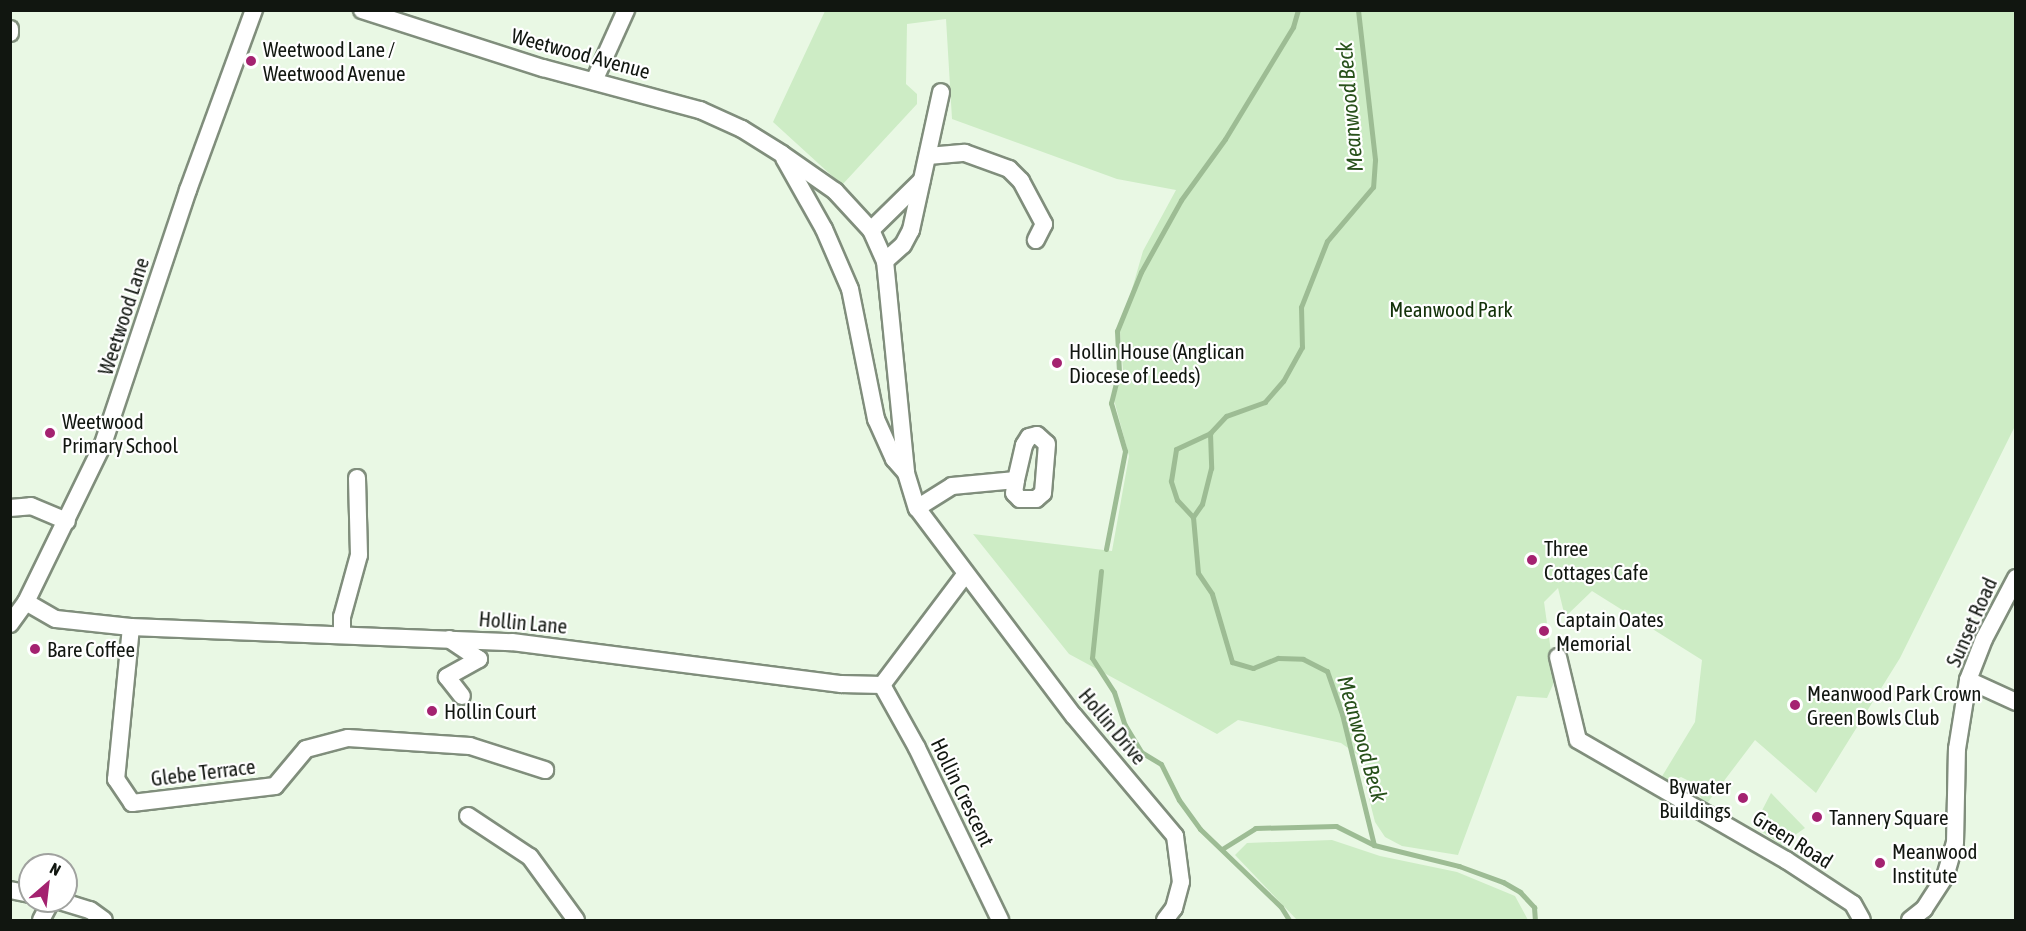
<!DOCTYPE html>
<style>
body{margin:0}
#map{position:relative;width:2026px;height:931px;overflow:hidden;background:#e9f8e4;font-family:"Asap Condensed",sans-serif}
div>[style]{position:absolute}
.green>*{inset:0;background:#cdecc5}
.stream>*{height:5px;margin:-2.5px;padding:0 2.5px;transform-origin:2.5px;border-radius:2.5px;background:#9dbc94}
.roads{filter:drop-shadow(2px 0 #808e7c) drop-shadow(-2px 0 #808e7c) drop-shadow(0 2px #808e7c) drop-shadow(0 -2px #808e7c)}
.minor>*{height:16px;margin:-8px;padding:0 8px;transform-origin:8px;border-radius:8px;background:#fff}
.dots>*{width:16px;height:16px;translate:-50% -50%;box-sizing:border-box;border:3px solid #fff;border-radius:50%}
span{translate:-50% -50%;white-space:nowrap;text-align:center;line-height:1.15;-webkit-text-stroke:4.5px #fff;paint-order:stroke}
.poi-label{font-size:21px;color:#111610}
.left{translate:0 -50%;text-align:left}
.right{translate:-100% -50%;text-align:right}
.street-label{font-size:21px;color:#111610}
.park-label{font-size:21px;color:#123108}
.water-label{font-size:22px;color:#28511b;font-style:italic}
.frame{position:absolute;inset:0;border:12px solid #111610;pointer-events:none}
.north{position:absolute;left:18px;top:853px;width:60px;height:60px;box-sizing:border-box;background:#fff;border:2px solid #a0a29f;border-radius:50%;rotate:28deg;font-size:16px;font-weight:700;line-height:24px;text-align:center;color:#111610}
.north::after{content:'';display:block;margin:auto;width:21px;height:27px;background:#a42270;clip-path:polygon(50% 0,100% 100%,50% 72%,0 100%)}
</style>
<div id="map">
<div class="green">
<div style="clip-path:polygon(825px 11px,2015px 11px,2015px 426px,1900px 658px,1816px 793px,1755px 740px,1708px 802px,1701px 799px,1697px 785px,1681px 777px,1670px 782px,1661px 778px,1695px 722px,1702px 660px,1592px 591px,1565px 617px,1558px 588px,1544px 602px,1555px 680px,1547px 698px,1517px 696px,1458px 855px,1402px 846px,1385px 837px,1375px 822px,1358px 755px,1341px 743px,1238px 720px,1217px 734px,1069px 654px,973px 534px,1112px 551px,1129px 456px,1114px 400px,1123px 370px,1120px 331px,1143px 251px,1176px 190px,1117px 179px,952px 119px,946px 19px,907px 24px,906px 84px,917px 94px,917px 104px,842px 185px,773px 122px)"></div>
<div style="clip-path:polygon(1771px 793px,1805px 828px,1781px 845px,1754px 826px)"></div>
<div style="clip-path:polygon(1332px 840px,1380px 856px,1457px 872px,1515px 896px,1528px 920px,1297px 920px,1235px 855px,1247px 843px)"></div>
</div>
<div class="stream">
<div style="left:1358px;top:10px;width:151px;rotate:83.5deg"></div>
<div style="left:1375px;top:160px;width:27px;rotate:94deg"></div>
<div style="left:1373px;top:187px;width:71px;rotate:130.4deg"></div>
<div style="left:1327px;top:241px;width:71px;rotate:111.5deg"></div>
<div style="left:1301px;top:307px;width:40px;rotate:88.6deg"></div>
<div style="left:1302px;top:347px;width:39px;rotate:119deg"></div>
<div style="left:1283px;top:381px;width:28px;rotate:131deg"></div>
<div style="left:1265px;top:402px;width:41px;rotate:160.3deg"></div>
<div style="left:1226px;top:416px;width:23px;rotate:133deg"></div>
<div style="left:1210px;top:433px;width:35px;rotate:88deg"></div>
<div style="left:1211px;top:468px;width:37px;rotate:104deg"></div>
<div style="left:1202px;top:504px;width:16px;rotate:125deg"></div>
<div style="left:1193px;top:517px;width:56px;rotate:84.9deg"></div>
<div style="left:1198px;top:573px;width:25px;rotate:56deg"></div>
<div style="left:1212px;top:594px;width:71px;rotate:73.6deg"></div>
<div style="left:1232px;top:662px;width:22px;rotate:16deg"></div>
<div style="left:1253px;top:668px;width:27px;rotate:-22deg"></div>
<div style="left:1278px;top:658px;width:25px;rotate:2deg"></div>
<div style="left:1303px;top:659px;width:27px;rotate:27deg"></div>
<div style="left:1327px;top:671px;width:46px;rotate:70.8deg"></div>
<div style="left:1342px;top:714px;width:135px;rotate:76.3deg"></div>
<div style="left:1374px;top:845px;width:88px;rotate:13.9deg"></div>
<div style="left:1459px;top:866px;width:47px;rotate:20deg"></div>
<div style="left:1503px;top:882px;width:20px;rotate:30deg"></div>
<div style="left:1520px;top:892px;width:21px;rotate:47deg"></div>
<div style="left:1534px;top:907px;width:13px;rotate:86deg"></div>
<div style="left:1193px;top:517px;width:23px;rotate:-133deg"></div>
<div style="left:1177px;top:500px;width:20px;rotate:-108deg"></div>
<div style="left:1171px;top:481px;width:32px;rotate:-81deg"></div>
<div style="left:1176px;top:449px;width:38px;rotate:-25deg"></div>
<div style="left:1106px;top:549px;width:100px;rotate:-79deg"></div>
<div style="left:1125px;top:451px;width:50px;rotate:-106.3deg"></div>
<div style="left:1111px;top:403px;width:32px;rotate:-76deg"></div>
<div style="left:1119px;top:372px;width:41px;rotate:-92.8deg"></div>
<div style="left:1117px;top:331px;width:64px;rotate:-67.9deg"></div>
<div style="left:1141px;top:272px;width:82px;rotate:-60.9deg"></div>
<div style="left:1181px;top:200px;width:75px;rotate:-54.2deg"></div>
<div style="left:1225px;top:139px;width:131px;rotate:-58.7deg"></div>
<div style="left:1293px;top:27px;width:18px;rotate:-74deg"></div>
<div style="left:1101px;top:571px;width:87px;rotate:95.9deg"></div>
<div style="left:1092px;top:658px;width:40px;rotate:57.1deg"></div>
<div style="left:1114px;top:692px;width:35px;rotate:72deg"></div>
<div style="left:1125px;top:725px;width:31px;rotate:59deg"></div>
<div style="left:1141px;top:752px;width:23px;rotate:31deg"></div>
<div style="left:1161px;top:764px;width:40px;rotate:63.4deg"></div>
<div style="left:1179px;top:800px;width:36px;rotate:54deg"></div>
<div style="left:1200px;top:829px;width:112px;rotate:43.9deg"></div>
<div style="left:1281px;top:907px;width:15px;rotate:58deg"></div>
<div style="left:1222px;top:849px;width:39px;rotate:-32deg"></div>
<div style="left:1255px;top:828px;width:81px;rotate:-1.4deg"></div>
<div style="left:1336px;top:826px;width:42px;rotate:26.6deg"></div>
</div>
<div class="roads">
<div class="minor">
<div style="left:362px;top:10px;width:190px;rotate:17.8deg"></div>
<div style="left:543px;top:68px;width:163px;rotate:15deg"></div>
<div style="left:700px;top:110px;width:46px;rotate:24.3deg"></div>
<div style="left:742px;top:129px;width:47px;rotate:32deg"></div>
<div style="left:782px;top:154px;width:65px;rotate:34.9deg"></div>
<div style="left:835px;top:191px;width:53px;rotate:47.3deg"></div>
<div style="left:871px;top:230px;width:34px;rotate:66deg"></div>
<div style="left:885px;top:261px;width:213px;rotate:84.3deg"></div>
<div style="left:906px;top:473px;width:37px;rotate:73deg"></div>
<div style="left:917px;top:508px;width:261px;rotate:53deg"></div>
<div style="left:1074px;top:716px;width:157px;rotate:49.9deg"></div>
<div style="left:1175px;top:836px;width:46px;rotate:82.6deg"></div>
<div style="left:1181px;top:882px;width:27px;rotate:105deg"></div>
<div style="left:1174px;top:908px;width:15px;rotate:127deg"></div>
<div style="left:10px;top:29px;width:4px;rotate:90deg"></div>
<div style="left:594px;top:81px;width:78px;rotate:-65.7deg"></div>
<div style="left:928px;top:156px;width:37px;rotate:-5deg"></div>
<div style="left:965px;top:153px;width:47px;rotate:20deg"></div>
<div style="left:1009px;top:169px;width:17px;rotate:45deg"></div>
<div style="left:1021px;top:181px;width:49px;rotate:61.9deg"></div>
<div style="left:1044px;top:224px;width:18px;rotate:117deg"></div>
<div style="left:784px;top:158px;width:81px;rotate:60.6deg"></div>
<div style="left:824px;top:229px;width:65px;rotate:66.6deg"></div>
<div style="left:850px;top:289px;width:133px;rotate:78.7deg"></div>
<div style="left:876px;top:419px;width:44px;rotate:65.8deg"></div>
<div style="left:894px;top:459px;width:18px;rotate:49deg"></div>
<div style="left:871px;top:230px;width:71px;rotate:-44.4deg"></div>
<div style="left:885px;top:261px;width:24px;rotate:-42deg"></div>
<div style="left:903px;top:245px;width:17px;rotate:-62deg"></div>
<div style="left:911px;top:230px;width:141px;rotate:-77.7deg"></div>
<div style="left:10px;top:508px;width:21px;rotate:-5deg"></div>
<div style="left:31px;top:506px;width:39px;rotate:23deg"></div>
<div style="left:917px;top:508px;width:41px;rotate:-32.2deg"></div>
<div style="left:952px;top:486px;width:64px;rotate:-5.4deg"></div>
<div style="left:1016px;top:480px;width:36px;rotate:-77deg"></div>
<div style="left:1024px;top:445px;width:9px;rotate:-58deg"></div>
<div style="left:1029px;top:437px;width:8px;rotate:-14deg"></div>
<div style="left:1037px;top:435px;width:13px;rotate:42deg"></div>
<div style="left:1047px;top:444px;width:49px;rotate:94.7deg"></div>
<div style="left:1043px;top:493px;width:9px;rotate:139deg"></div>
<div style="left:1036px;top:499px;width:16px;rotate:180deg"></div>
<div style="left:1020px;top:499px;width:8px;rotate:-135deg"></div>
<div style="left:1014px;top:493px;width:13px;rotate:-81deg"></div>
<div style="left:26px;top:602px;width:34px;rotate:30deg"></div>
<div style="left:56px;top:619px;width:75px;rotate:6.1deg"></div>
<div style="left:131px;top:627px;width:381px;rotate:2.3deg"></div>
<div style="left:512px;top:642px;width:332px;rotate:7.3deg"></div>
<div style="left:841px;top:684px;width:41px;rotate:1.4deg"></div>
<div style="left:882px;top:685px;width:138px;rotate:-53deg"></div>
<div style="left:10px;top:624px;width:27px;rotate:-54deg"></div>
<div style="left:26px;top:602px;width:176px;rotate:-64deg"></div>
<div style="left:103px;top:444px;width:268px;rotate:-71.5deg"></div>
<div style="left:188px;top:190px;width:192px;rotate:-69.9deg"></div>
<div style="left:131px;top:627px;width:153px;rotate:95.6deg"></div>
<div style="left:116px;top:779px;width:29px;rotate:56deg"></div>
<div style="left:132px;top:803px;width:144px;rotate:-6.8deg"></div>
<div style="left:275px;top:786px;width:48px;rotate:-50deg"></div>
<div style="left:306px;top:749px;width:43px;rotate:-14.7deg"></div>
<div style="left:348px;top:738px;width:122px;rotate:3.8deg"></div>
<div style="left:470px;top:746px;width:79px;rotate:17.7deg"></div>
<div style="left:342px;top:634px;width:17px;rotate:-90deg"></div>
<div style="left:342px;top:617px;width:64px;rotate:-74.7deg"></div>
<div style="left:359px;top:555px;width:77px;rotate:-91.5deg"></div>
<div style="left:449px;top:639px;width:36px;rotate:34deg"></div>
<div style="left:479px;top:659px;width:37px;rotate:151deg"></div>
<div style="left:447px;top:677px;width:24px;rotate:52deg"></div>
<div style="left:1558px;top:657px;width:85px;rotate:76.5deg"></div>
<div style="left:1578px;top:740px;width:240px;rotate:30deg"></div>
<div style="left:1786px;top:860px;width:80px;rotate:33.3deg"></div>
<div style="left:1853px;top:904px;width:18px;rotate:61deg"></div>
<div style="left:1968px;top:680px;width:53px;rotate:24.6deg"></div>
<div style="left:882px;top:685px;width:72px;rotate:60.9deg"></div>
<div style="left:917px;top:748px;width:191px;rotate:64.2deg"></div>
<div style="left:468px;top:816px;width:74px;rotate:33.5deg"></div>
<div style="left:530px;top:857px;width:78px;rotate:53.9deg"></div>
<div style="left:10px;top:890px;width:20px;rotate:11deg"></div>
<div style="left:60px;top:901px;width:31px;rotate:17deg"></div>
<div style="left:90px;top:910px;width:17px;rotate:36deg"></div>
<div style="left:41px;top:920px;width:21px;rotate:-62deg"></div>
<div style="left:1910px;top:920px;width:18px;rotate:-38deg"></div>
<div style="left:1924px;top:909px;width:38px;rotate:-57deg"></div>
<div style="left:1945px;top:877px;width:35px;rotate:-74deg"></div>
<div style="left:1955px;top:843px;width:94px;rotate:-88.8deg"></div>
<div style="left:1957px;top:749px;width:70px;rotate:-80.9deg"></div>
<div style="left:1968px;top:680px;width:44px;rotate:-68.7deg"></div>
<div style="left:1984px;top:639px;width:69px;rotate:-62.3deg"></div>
</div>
</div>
<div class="dots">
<div style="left:251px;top:61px;background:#a42270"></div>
<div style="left:1057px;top:363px;background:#a42270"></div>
<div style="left:50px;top:433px;background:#a42270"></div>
<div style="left:1532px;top:560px;background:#a42270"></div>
<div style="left:1544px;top:631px;background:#a42270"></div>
<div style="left:35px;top:649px;background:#a42270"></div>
<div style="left:1795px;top:705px;background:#a42270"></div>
<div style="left:432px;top:711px;background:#a42270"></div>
<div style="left:1743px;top:798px;background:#a42270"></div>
<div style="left:1817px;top:817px;background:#a42270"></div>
<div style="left:1880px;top:863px;background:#a42270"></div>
</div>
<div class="poi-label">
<span class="left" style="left:263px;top:61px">Weetwood Lane /<br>Weetwood Avenue</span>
<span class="left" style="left:1069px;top:363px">Hollin House (Anglican<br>Diocese of Leeds)</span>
<span class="left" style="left:62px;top:433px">Weetwood<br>Primary School</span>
<span class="left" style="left:1544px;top:560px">Three<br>Cottages Cafe</span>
<span class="left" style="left:1556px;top:631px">Captain Oates<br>Memorial</span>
<span class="left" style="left:47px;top:649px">Bare Coffee</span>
<span class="left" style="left:1807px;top:705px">Meanwood Park Crown<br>Green Bowls Club</span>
<span class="left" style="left:444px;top:711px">Hollin Court</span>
<span class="right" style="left:1731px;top:798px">Bywater<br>Buildings</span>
<span class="left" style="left:1829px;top:817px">Tannery Square</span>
<span class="left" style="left:1892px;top:863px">Meanwood<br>Institute</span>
</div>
<div class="street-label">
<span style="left:581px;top:53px;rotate:15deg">Weetwood Avenue</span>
<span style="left:123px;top:316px;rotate:-72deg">Weetwood Lane</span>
<span style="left:523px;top:622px;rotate:5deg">Hollin Lane</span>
<span style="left:1971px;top:622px;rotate:-66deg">Sunset Road</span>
<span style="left:1113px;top:726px;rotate:50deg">Hollin Drive</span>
<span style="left:203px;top:772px;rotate:-7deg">Glebe Terrace</span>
<span style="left:963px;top:792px;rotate:64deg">Hollin Crescent</span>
<span style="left:1793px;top:839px;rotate:32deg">Green Road</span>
</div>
<div class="park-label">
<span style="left:1451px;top:309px">Meanwood Park</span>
</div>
<div class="water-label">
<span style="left:1350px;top:107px;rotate:-95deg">Meanwood Beck</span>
<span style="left:1362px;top:739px;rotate:74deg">Meanwood Beck</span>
</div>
<div class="frame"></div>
<div class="north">N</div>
</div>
